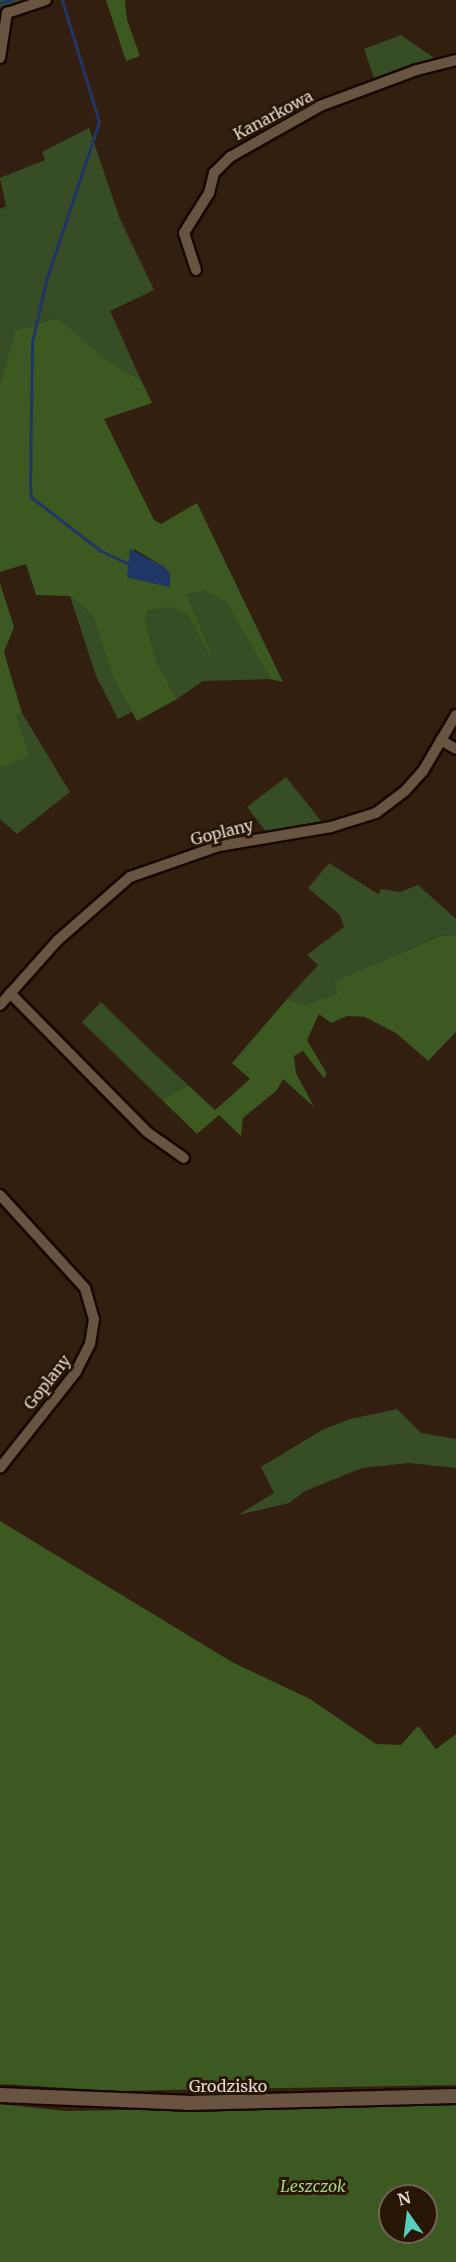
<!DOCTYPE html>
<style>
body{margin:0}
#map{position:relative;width:456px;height:2262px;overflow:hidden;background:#321f0f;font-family:Merriweather,serif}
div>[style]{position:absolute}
.green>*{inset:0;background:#374d25}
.forest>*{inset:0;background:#3b5920}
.water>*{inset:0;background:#203667}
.stream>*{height:3px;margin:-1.5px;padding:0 1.5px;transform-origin:1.5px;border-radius:1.5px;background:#203667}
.roads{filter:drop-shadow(2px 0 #190800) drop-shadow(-2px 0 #190800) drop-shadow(0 2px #190800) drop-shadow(0 -2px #190800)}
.minor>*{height:10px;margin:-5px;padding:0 5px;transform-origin:5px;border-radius:5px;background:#695341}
.tertiary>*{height:14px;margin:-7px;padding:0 7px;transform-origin:7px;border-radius:7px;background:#695341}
span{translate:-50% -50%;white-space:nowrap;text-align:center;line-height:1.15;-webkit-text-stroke:6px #281606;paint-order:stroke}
.street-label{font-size:16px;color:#e4d7cd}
.park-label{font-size:16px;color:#a7d683;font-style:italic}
.north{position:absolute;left:378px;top:2184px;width:60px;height:60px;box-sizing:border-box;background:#281606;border:2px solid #736356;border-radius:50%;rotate:346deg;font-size:16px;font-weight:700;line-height:24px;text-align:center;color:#e4d7cd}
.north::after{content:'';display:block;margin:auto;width:21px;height:27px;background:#59cebe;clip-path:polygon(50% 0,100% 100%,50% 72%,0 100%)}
</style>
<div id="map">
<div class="green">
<div style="clip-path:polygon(0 0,32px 0,0 10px)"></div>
<div style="clip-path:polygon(401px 35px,437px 60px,375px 81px,364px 49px)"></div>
<div style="clip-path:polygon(89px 128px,120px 219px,154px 290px,110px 311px,141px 380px,107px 360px,56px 318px,15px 330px,0 385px,0 209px,6px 206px,0 178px,45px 160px,42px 152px)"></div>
<div style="clip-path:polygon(204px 591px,226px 602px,270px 679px,203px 681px,177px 699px,156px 660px,145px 620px,148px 611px,169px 607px,188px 615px,212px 653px,187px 595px)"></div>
<div style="clip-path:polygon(70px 596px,93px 616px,113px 678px,132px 712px,118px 719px,96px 676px)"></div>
<div style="clip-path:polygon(22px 713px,70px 792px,17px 834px,0 819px,0 768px,28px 756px,17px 715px)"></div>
<div style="clip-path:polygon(286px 777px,321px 821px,322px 824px,266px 832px,247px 807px)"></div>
<div style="clip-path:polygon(329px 863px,378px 894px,381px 889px,400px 892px,418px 885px,456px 919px,456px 935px,439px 936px,336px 981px,337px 993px,305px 1005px,287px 999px,318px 965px,307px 955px,344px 927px,340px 915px,308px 888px)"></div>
<div style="clip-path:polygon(101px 1002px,146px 1046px,188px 1085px,162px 1100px,82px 1022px)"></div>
<div style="clip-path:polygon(397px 1409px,421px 1433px,456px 1439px,456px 1468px,409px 1463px,362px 1468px,305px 1491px,289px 1503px,238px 1515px,274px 1493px,261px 1467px,322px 1430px,350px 1419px)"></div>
</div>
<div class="forest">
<div style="clip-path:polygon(106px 0,125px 0,127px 20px,140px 56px,126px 61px)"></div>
<div style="clip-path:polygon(evenodd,57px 318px,107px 360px,141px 380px,152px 403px,104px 419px,154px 520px,161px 524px,197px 503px,283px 682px,270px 679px,226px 602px,204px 591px,187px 595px,212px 653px,209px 654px,188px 615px,169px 607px,148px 611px,145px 620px,156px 660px,177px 699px,137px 721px,113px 678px,93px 616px,70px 596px,36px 595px,26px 564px,0 572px,0 385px,15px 330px,57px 318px,134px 549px,164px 567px,170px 587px,127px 577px,134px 549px)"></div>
<div style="clip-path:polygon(0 583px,14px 627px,4px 652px,22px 713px,17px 716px,29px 756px,0 768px)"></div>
<div style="clip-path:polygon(456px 935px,456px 1032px,428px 1061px,396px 1033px,365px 1017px,347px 1016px,331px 1023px,319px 1014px,307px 1040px,327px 1074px,324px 1078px,303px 1051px,294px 1056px,296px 1073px,314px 1107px,283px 1079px,277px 1090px,243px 1118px,241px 1136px,219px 1115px,197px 1134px,162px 1100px,188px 1085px,215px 1110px,250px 1079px,232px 1063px,287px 999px,305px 1005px,337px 993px,335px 981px,440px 936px)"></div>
<div style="clip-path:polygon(0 1521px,232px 1662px,310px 1699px,376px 1744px,401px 1745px,418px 1726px,436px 1749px,456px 1734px,456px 2085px,118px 2091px,0 2084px)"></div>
<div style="clip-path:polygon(evenodd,0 2104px,66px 2111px,456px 2104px,456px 2262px,0 2262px,0 2104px,390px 2196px,426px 2196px,426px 2232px,390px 2232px,390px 2196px)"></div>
</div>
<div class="water">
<div style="clip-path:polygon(130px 549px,164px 567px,170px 573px,170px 587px,127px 577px)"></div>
</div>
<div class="stream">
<div style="left:62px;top:0;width:127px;rotate:73.1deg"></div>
<div style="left:99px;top:122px;width:163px;rotate:108.5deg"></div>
<div style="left:47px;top:277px;width:67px;rotate:103deg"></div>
<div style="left:32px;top:342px;width:144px;rotate:90.8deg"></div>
<div style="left:30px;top:486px;width:11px;rotate:85deg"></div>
<div style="left:31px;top:497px;width:88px;rotate:37.6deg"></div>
<div style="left:101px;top:551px;width:29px;rotate:25deg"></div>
<div style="left:0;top:3px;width:12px;rotate:-14deg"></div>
</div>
<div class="roads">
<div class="minor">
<div style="left:0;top:58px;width:46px;rotate:-81.2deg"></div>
<div style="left:7px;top:13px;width:41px;rotate:-18.4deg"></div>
<div style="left:196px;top:270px;width:39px;rotate:-108deg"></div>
<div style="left:184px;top:233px;width:47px;rotate:-58deg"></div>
<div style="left:209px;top:193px;width:21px;rotate:-76deg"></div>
<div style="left:214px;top:173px;width:23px;rotate:-45deg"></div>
<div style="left:230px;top:157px;width:103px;rotate:-29.5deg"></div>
<div style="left:320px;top:106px;width:103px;rotate:-20.4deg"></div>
<div style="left:417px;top:70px;width:40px;rotate:-14.4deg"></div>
<div style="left:441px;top:740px;width:17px;rotate:31deg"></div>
<div style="left:10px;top:993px;width:195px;rotate:45.4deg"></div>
<div style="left:147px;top:1132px;width:45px;rotate:35.1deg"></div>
<div style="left:0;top:1005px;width:87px;rotate:-48.3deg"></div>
<div style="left:58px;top:940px;width:96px;rotate:-41.2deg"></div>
<div style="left:130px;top:877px;width:94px;rotate:-19.2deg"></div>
<div style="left:219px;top:846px;width:114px;rotate:-9.6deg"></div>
<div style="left:331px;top:827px;width:47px;rotate:-17.3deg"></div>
<div style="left:376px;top:813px;width:36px;rotate:-37deg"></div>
<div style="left:405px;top:791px;width:27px;rotate:-48deg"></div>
<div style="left:423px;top:771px;width:65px;rotate:-59.5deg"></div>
<div style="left:0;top:1195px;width:126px;rotate:47.6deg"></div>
<div style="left:85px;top:1288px;width:32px;rotate:74deg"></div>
<div style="left:94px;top:1319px;width:25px;rotate:99deg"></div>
<div style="left:90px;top:1344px;width:31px;rotate:117deg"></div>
<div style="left:76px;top:1372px;width:122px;rotate:128.4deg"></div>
</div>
<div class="tertiary">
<div style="left:0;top:2095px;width:187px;rotate:2.4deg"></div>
<div style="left:187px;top:2103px;width:269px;rotate:-1.5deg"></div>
</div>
</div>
<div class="street-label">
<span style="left:273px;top:115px;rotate:-28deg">Kanarkowa</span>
<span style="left:222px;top:832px;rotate:-14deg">Goplany</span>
<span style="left:47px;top:1382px;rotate:-52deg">Goplany</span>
<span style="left:228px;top:2086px">Grodzisko</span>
</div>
<div class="park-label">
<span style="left:313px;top:2186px">Leszczok</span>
</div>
<div class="north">N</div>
</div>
